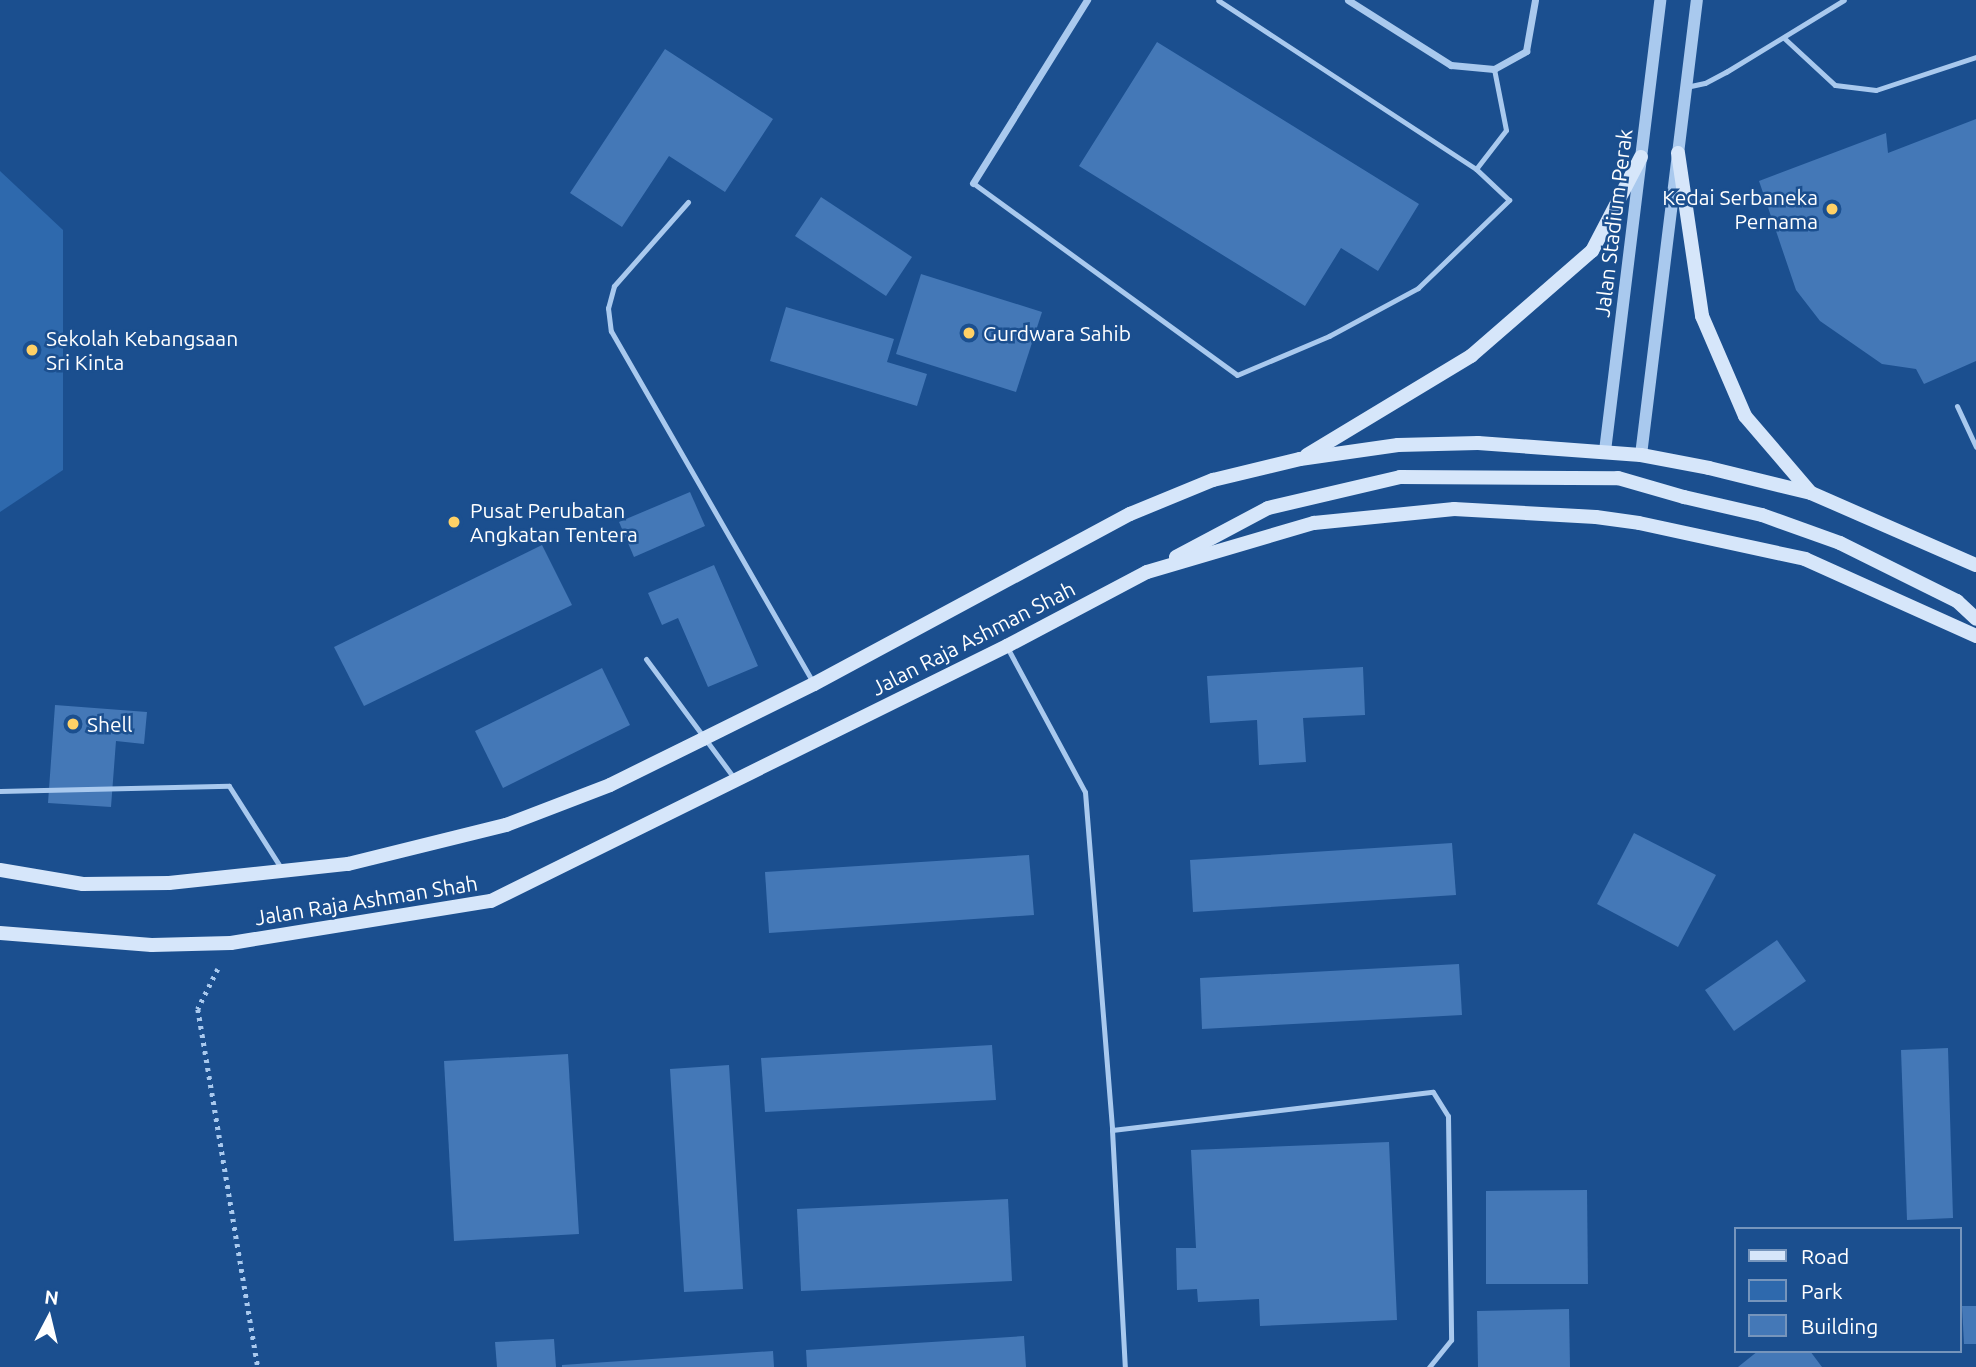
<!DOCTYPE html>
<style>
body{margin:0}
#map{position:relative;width:1976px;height:1367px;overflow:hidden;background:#1b4f8f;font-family:Ubuntu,sans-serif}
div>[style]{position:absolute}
.green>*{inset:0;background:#2e69ad}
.building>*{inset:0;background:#4478b7}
.path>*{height:4.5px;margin-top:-2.25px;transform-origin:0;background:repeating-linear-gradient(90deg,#a9c9ee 0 3.5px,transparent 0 8.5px)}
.service>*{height:5px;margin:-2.5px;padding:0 2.5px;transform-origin:2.5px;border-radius:2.5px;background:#a9c9ee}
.minor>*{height:7px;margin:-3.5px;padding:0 3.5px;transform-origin:3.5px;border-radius:3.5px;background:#a9c9ee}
.tertiary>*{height:12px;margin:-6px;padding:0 6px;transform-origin:6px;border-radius:6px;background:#a9c9ee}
.secondary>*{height:14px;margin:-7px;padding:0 7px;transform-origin:7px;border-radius:7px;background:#d6e6fa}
.dots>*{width:19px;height:19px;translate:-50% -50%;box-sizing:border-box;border:4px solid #1b4f8f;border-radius:50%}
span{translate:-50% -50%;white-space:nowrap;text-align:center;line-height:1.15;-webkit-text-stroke:5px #1b4f8f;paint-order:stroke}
.poi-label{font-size:21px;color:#fff}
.right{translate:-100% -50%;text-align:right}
.left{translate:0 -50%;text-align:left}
.street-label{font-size:21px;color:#fff}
.legend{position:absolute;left:1734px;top:1227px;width:228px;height:126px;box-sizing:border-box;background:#1b4f8f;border:2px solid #7695bc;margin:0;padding:9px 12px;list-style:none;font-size:21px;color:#fff}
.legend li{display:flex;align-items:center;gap:14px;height:35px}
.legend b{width:35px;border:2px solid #7695bc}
.north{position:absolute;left:14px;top:1283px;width:70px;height:70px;-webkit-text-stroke:5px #1b4f8f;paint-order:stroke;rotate:7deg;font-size:19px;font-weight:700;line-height:28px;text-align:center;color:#fff}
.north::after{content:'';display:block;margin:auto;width:24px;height:32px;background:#fff;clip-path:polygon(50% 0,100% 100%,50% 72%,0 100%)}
</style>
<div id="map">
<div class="green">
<div style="clip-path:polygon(0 171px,63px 230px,63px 470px,0 512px)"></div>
</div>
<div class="building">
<div style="clip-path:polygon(1157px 42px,1419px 204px,1378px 271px,1341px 248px,1305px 306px,1079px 166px)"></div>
<div style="clip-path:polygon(665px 49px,773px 119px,725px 192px,669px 156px,622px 227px,570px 193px)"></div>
<div style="clip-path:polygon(1976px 119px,1976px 361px,1924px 384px,1916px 369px,1882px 364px,1820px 321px,1796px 290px,1759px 181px,1886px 133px,1888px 153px)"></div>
<div style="clip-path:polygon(821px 197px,912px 257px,886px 296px,795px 236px)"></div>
<div style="clip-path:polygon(921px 274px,1042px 312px,1016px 392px,896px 354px)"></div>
<div style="clip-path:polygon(786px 307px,894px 339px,887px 362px,927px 374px,917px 406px,770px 361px)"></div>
<div style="clip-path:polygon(690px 492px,705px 526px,634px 557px,619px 522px)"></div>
<div style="clip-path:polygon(542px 545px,572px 605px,364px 706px,334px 647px)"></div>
<div style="clip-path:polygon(714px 565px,758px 666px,708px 687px,678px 618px,662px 625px,648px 593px)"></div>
<div style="clip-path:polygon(1363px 667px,1365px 715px,1303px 718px,1306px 762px,1259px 765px,1257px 720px,1210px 723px,1207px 676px)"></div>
<div style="clip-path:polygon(602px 668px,630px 725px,503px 788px,475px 731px)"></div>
<div style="clip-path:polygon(55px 705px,147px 712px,144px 744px,116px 741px,111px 807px,48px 803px)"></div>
<div style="clip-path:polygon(1634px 833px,1716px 875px,1678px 947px,1597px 904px)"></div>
<div style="clip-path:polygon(1452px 843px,1456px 895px,1193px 912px,1190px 860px)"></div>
<div style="clip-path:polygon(1029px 855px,1034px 915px,769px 933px,765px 872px)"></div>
<div style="clip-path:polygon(1777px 940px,1806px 981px,1734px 1031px,1705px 990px)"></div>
<div style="clip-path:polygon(1459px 964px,1462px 1015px,1202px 1029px,1200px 978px)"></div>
<div style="clip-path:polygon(992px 1045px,996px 1100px,765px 1112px,761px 1058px)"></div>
<div style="clip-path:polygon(1948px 1048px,1953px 1218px,1907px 1220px,1901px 1050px)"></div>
<div style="clip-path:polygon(568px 1054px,579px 1234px,454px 1241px,444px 1061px)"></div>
<div style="clip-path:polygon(729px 1065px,743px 1289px,684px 1292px,670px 1069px)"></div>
<div style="clip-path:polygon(1389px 1142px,1397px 1320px,1260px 1326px,1259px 1299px,1198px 1302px,1197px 1289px,1177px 1290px,1176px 1248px,1196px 1248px,1191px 1150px)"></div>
<div style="clip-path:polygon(1587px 1190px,1588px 1284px,1486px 1284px,1486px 1191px)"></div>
<div style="clip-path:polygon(1008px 1199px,1012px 1281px,801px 1291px,797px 1209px)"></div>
<div style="clip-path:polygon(1962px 1306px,1976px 1306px,1976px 1344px,1964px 1344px)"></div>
<div style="clip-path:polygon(1569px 1309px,1570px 1367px,1478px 1367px,1477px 1311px)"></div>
<div style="clip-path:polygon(1024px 1336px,1026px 1367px,807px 1367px,806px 1350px)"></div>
<div style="clip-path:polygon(554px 1339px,556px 1367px,497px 1367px,495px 1342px)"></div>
<div style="clip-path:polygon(773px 1351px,774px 1367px,562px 1367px,562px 1365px)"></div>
<div style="clip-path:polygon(1758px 1351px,1810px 1351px,1822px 1367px,1738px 1367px)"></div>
</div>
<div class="path">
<div style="left:218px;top:969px;width:45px;rotate:116.6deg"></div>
<div style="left:198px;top:1009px;width:363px;rotate:80.5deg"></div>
</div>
<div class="service">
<div style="left:1784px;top:38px;width:69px;rotate:42.7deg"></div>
<div style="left:1835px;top:85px;width:41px;rotate:7deg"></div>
<div style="left:1876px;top:90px;width:105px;rotate:-18.3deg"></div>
<div style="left:1686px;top:87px;width:19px;rotate:-12deg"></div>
<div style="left:1705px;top:83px;width:24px;rotate:-28deg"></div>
<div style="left:1726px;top:72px;width:138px;rotate:-31.4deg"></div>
<div style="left:1476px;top:169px;width:49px;rotate:-52.4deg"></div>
<div style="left:1506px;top:130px;width:62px;rotate:-101.1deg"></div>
<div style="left:973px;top:183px;width:326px;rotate:36deg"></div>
<div style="left:1237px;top:375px;width:100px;rotate:-23deg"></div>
<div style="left:1329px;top:336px;width:101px;rotate:-28.3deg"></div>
<div style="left:1418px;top:288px;width:127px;rotate:-44deg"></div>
<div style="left:1509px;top:200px;width:45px;rotate:-136.8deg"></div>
<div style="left:1476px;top:169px;width:308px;rotate:-146.8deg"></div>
<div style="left:688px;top:202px;width:112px;rotate:131.4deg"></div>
<div style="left:614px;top:286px;width:23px;rotate:105deg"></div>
<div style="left:608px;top:308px;width:23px;rotate:83deg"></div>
<div style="left:611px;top:331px;width:407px;rotate:60.1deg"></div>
<div style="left:1957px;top:406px;width:45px;rotate:65.1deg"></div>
<div style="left:1008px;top:649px;width:162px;rotate:61.7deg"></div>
<div style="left:1085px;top:792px;width:339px;rotate:85.4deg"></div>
<div style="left:1112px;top:1130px;width:237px;rotate:86.9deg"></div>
<div style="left:646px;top:659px;width:148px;rotate:53.5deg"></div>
<div style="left:0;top:791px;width:229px;rotate:-1.3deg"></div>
<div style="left:229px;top:786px;width:97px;rotate:57.6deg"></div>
<div style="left:1112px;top:1130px;width:323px;rotate:-6.8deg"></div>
<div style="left:1433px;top:1092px;width:28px;rotate:58deg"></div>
<div style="left:1448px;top:1116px;width:224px;rotate:89.2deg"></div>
<div style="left:1451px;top:1340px;width:35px;rotate:129deg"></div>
</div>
<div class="minor">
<div style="left:1348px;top:0;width:122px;rotate:32.3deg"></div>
<div style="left:1451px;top:65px;width:43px;rotate:5.3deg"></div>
<div style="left:1494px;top:69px;width:37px;rotate:-29deg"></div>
<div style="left:1526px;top:51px;width:52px;rotate:-80deg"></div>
<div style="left:973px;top:183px;width:216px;rotate:-58.1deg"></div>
</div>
<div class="tertiary">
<div style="left:1605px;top:451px;width:454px;rotate:-83deg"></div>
<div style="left:1641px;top:455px;width:458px;rotate:-83deg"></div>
</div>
<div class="secondary">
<div style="left:1678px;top:153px;width:165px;rotate:81.6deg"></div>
<div style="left:1702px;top:316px;width:109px;rotate:66.7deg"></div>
<div style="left:1745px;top:416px;width:101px;rotate:49.4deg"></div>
<div style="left:1307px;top:455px;width:192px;rotate:-31.1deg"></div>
<div style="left:1471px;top:356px;width:160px;rotate:-41deg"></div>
<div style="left:1592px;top:251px;width:106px;rotate:-62.5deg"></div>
<div style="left:1176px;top:557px;width:104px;rotate:-28deg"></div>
<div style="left:1268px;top:508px;width:136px;rotate:-13.2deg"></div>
<div style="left:1400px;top:477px;width:218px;rotate:0.3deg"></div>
<div style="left:1618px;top:478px;width:69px;rotate:16.1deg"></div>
<div style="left:1684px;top:497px;width:80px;rotate:13deg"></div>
<div style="left:1762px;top:515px;width:83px;rotate:19.7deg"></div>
<div style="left:1840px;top:543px;width:131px;rotate:26.4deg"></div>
<div style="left:1957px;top:601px;width:26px;rotate:43deg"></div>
<div style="left:0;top:870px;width:84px;rotate:9.6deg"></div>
<div style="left:83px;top:884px;width:86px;rotate:-0.7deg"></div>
<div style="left:169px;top:883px;width:180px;rotate:-6.1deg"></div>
<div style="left:348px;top:864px;width:163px;rotate:-13.9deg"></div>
<div style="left:506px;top:825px;width:111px;rotate:-21deg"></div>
<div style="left:610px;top:785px;width:104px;rotate:-26.3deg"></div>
<div style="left:703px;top:739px;width:124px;rotate:-26.4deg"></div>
<div style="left:814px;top:684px;width:359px;rotate:-28.3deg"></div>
<div style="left:1130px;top:514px;width:90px;rotate:-22.3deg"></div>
<div style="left:1213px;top:480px;width:89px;rotate:-13.6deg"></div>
<div style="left:1300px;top:459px;width:99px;rotate:-8.1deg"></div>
<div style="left:1398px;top:445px;width:80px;rotate:-1.4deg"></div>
<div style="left:1478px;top:443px;width:163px;rotate:4.2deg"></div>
<div style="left:1641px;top:455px;width:69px;rotate:10.8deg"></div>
<div style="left:1709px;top:468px;width:105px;rotate:13.8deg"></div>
<div style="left:1811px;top:493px;width:180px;rotate:23.6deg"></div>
<div style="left:0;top:933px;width:152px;rotate:4.5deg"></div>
<div style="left:152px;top:945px;width:79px;rotate:-1.5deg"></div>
<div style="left:231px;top:943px;width:263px;rotate:-9.2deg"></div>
<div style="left:491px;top:901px;width:576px;rotate:-26.3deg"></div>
<div style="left:1007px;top:646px;width:158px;rotate:-27.9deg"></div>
<div style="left:1147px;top:572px;width:174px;rotate:-16.4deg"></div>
<div style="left:1314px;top:523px;width:141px;rotate:-5.7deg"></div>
<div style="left:1454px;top:509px;width:142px;rotate:3.2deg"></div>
<div style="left:1596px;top:517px;width:43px;rotate:7.9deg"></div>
<div style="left:1639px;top:523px;width:170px;rotate:12.2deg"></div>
<div style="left:1805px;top:559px;width:188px;rotate:24.2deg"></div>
</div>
<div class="dots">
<div style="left:1832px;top:209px;background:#ffd166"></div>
<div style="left:969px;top:333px;background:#ffd166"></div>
<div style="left:32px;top:350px;background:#ffd166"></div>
<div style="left:454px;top:522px;background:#ffd166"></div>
<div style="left:73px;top:724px;background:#ffd166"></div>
</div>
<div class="poi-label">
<span class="right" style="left:1818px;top:209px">Kedai Serbaneka<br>Pernama</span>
<span class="left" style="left:983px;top:333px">Gurdwara Sahib</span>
<span class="left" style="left:46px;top:350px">Sekolah Kebangsaan<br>Sri Kinta</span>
<span class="left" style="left:470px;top:522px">Pusat Perubatan<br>Angkatan Tentera</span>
<span class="left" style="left:87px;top:724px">Shell</span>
</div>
<div class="street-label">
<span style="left:1613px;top:223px;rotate:-83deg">Jalan Stadium Perak</span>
<span style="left:973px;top:638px;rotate:-27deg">Jalan Raja Ashman Shah</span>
<span style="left:366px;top:900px;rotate:-9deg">Jalan Raja Ashman Shah</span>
</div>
<ul class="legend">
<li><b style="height:9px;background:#d6e6fa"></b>Road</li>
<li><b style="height:19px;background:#2e69ad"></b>Park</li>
<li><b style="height:19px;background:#4478b7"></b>Building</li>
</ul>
<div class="north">N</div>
</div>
